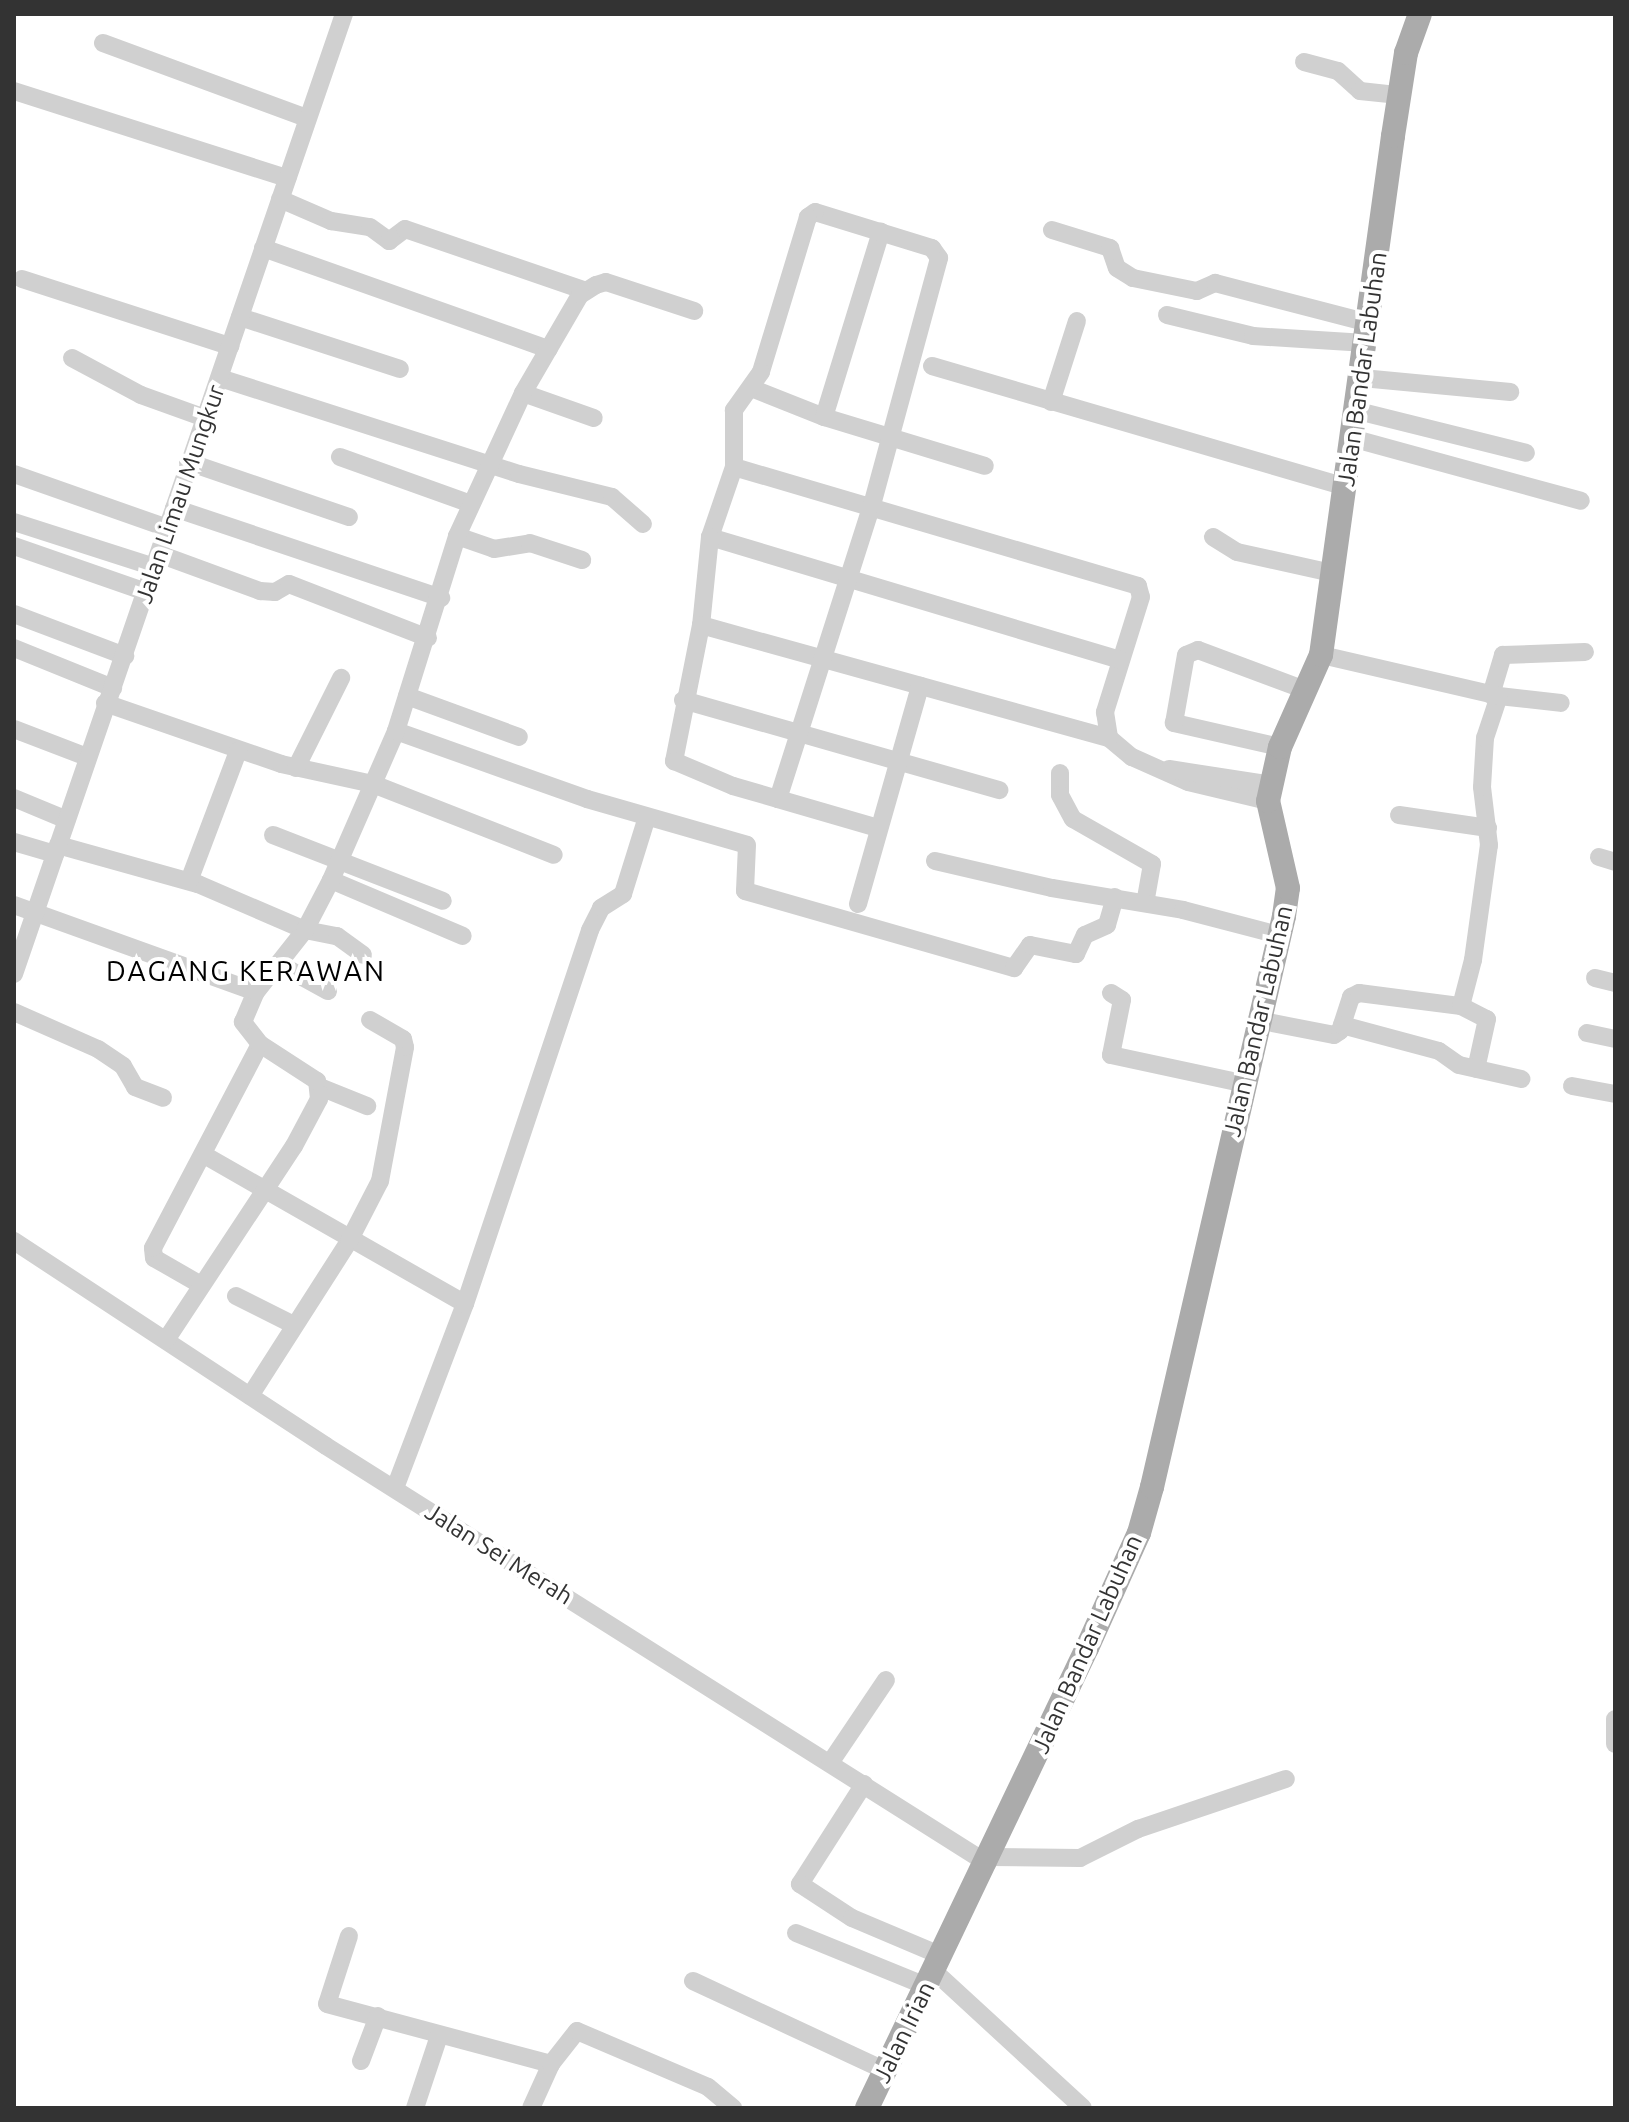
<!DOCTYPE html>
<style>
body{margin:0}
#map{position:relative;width:1629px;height:2122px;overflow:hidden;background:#fff;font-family:Ubuntu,sans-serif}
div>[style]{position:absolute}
.minor>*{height:18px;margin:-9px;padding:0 9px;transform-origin:9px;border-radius:9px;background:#d0d0d0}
.major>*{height:24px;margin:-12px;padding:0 12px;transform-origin:12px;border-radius:12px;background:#ababab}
span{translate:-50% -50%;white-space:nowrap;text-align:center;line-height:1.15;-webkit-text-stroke:8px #fff;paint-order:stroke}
.street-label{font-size:24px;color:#333}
.quarter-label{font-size:28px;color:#000;letter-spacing:2px}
.frame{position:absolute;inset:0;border:16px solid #333;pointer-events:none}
</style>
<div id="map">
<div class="minor">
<div style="left:103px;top:43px;width:217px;rotate:20.2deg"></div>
<div style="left:1304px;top:62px;width:35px;rotate:15deg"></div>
<div style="left:1338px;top:71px;width:30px;rotate:42deg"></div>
<div style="left:1360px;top:91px;width:39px;rotate:6deg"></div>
<div style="left:14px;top:91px;width:287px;rotate:17.7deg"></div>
<div style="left:280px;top:199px;width:56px;rotate:23.3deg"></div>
<div style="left:331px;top:221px;width:39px;rotate:9deg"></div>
<div style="left:370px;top:227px;width:24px;rotate:36deg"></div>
<div style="left:389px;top:241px;width:20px;rotate:-37deg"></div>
<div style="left:405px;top:229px;width:191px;rotate:18.9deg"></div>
<div style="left:1052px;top:230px;width:61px;rotate:17.2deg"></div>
<div style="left:1110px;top:248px;width:21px;rotate:71deg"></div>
<div style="left:1117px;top:268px;width:19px;rotate:32deg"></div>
<div style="left:1133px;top:278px;width:65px;rotate:11.5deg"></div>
<div style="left:1197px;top:291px;width:20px;rotate:-24deg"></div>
<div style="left:1215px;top:283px;width:159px;rotate:14.6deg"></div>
<div style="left:263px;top:248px;width:303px;rotate:19.5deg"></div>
<div style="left:22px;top:279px;width:219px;rotate:17.9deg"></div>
<div style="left:1167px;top:315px;width:89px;rotate:13.7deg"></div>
<div style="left:1253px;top:336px;width:113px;rotate:3.5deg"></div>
<div style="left:240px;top:317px;width:168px;rotate:18deg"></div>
<div style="left:72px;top:358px;width:78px;rotate:28.2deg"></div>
<div style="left:141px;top:395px;width:68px;rotate:19.8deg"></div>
<div style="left:932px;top:366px;width:430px;rotate:16.3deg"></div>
<div style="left:220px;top:378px;width:314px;rotate:17.8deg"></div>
<div style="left:519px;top:474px;width:96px;rotate:13.9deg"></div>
<div style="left:612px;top:497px;width:41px;rotate:41.1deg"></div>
<div style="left:1362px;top:378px;width:149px;rotate:5.4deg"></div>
<div style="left:751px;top:388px;width:79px;rotate:21.7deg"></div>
<div style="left:824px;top:417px;width:168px;rotate:16.9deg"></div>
<div style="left:523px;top:393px;width:75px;rotate:19.4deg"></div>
<div style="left:1051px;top:402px;width:85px;rotate:-72.2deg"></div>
<div style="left:1358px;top:411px;width:173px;rotate:14deg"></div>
<div style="left:824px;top:417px;width:194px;rotate:-72.9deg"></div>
<div style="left:1355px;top:439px;width:234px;rotate:15.3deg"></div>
<div style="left:340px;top:457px;width:139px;rotate:19.7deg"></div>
<div style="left:188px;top:462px;width:170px;rotate:18.9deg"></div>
<div style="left:734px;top:467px;width:421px;rotate:16.4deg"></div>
<div style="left:1138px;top:586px;width:11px;rotate:75deg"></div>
<div style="left:1141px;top:597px;width:121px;rotate:107.4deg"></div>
<div style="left:1105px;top:712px;width:26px;rotate:81deg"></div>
<div style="left:1109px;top:738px;width:30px;rotate:40deg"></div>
<div style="left:1132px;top:757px;width:61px;rotate:24.1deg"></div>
<div style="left:1188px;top:782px;width:82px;rotate:13.4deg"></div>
<div style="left:14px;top:474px;width:162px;rotate:19.4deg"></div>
<div style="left:174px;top:508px;width:282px;rotate:18.6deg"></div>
<div style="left:14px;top:522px;width:147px;rotate:17.8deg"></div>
<div style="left:457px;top:536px;width:39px;rotate:19deg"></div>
<div style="left:494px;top:549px;width:36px;rotate:-9deg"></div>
<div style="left:530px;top:543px;width:55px;rotate:18.1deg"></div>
<div style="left:710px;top:537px;width:428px;rotate:16.7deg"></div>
<div style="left:1213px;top:537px;width:28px;rotate:32deg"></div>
<div style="left:1237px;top:552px;width:97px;rotate:12.5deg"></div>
<div style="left:14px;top:546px;width:140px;rotate:19.2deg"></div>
<div style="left:159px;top:554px;width:108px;rotate:20.1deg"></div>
<div style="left:260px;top:591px;width:15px;rotate:4deg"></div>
<div style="left:275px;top:592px;width:16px;rotate:-30deg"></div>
<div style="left:289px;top:584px;width:149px;rotate:21.2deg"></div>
<div style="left:14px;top:614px;width:119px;rotate:20.7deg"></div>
<div style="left:701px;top:625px;width:423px;rotate:15.5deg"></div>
<div style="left:14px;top:648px;width:107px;rotate:22deg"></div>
<div style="left:1491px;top:695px;width:42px;rotate:-73.3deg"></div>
<div style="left:1503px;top:655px;width:82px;rotate:-2.1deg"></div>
<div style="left:407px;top:696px;width:119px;rotate:20.1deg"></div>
<div style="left:1499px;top:696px;width:62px;rotate:6.4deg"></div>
<div style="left:683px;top:700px;width:329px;rotate:15.9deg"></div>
<div style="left:105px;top:703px;width:186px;rotate:19.1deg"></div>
<div style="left:281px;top:764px;width:94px;rotate:12.3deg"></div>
<div style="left:373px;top:784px;width:194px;rotate:21.4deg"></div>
<div style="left:14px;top:729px;width:78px;rotate:21deg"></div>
<div style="left:396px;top:731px;width:203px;rotate:19.6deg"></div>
<div style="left:587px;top:799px;width:166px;rotate:16deg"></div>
<div style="left:747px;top:845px;width:46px;rotate:92.5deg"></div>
<div style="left:745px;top:891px;width:280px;rotate:16deg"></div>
<div style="left:1014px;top:968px;width:28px;rotate:-55deg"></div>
<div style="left:1030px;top:945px;width:47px;rotate:11.1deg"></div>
<div style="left:1076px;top:954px;width:21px;rotate:-65deg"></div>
<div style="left:1085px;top:935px;width:24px;rotate:-24deg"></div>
<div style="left:1107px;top:925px;width:29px;rotate:-74deg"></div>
<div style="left:1280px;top:747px;width:109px;rotate:-167.2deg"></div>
<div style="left:1174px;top:723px;width:69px;rotate:-80deg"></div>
<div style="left:1186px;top:655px;width:13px;rotate:-23deg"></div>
<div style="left:1198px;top:650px;width:114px;rotate:20.5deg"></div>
<div style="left:296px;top:768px;width:101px;rotate:-63.4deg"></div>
<div style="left:1169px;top:769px;width:104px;rotate:8.8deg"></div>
<div style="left:1060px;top:773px;width:22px;rotate:90deg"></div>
<div style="left:1060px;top:795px;width:27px;rotate:62deg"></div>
<div style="left:1073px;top:819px;width:91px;rotate:29.7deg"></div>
<div style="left:1152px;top:864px;width:39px;rotate:100deg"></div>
<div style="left:14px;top:798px;width:57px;rotate:22.5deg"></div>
<div style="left:778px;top:799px;width:309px;rotate:-72.3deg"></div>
<div style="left:872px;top:505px;width:256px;rotate:-74.8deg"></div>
<div style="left:939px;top:258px;width:12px;rotate:-125deg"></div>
<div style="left:932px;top:248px;width:122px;rotate:-162.9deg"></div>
<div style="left:815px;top:212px;width:9px;rotate:144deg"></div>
<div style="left:808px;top:217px;width:162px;rotate:106.9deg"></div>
<div style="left:761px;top:372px;width:47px;rotate:125.4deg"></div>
<div style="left:734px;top:410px;width:57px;rotate:90deg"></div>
<div style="left:734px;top:467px;width:74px;rotate:108.9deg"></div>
<div style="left:710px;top:537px;width:88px;rotate:95.8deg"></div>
<div style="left:701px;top:625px;width:139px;rotate:101.2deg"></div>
<div style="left:674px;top:761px;width:64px;rotate:23deg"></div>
<div style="left:733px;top:786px;width:47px;rotate:16.1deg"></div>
<div style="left:778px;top:799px;width:104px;rotate:16.2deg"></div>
<div style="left:1399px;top:815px;width:90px;rotate:8.3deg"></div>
<div style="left:273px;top:835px;width:182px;rotate:21.2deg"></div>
<div style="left:14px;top:842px;width:43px;rotate:16.3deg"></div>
<div style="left:58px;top:845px;width:145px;rotate:15.6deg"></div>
<div style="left:198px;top:884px;width:116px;rotate:23.3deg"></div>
<div style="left:305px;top:930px;width:33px;rotate:11deg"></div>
<div style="left:337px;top:936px;width:32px;rotate:36deg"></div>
<div style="left:1599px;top:857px;width:17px;rotate:17deg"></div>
<div style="left:935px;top:861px;width:120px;rotate:13deg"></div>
<div style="left:1052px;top:888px;width:133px;rotate:9.5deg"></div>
<div style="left:1183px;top:910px;width:99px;rotate:14.6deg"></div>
<div style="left:331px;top:880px;width:143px;rotate:23deg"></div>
<div style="left:189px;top:881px;width:139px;rotate:-69.3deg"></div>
<div style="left:858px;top:904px;width:227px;rotate:-74.1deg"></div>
<div style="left:14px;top:905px;width:257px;rotate:19.8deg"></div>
<div style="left:279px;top:964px;width:56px;rotate:28.9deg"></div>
<div style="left:14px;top:974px;width:1015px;rotate:-71.03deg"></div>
<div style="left:1595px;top:978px;width:21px;rotate:14deg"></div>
<div style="left:1111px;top:993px;width:13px;rotate:32deg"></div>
<div style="left:1122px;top:1000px;width:56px;rotate:101.3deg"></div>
<div style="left:1111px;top:1055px;width:134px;rotate:12.1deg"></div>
<div style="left:1461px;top:1006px;width:29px;rotate:27deg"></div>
<div style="left:1487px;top:1019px;width:51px;rotate:102.4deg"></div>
<div style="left:14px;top:1012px;width:92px;rotate:23.8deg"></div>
<div style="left:98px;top:1049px;width:30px;rotate:34deg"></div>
<div style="left:123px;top:1066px;width:24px;rotate:60deg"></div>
<div style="left:135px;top:1087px;width:30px;rotate:21deg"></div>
<div style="left:1257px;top:1020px;width:78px;rotate:11deg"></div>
<div style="left:1334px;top:1035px;width:7px;rotate:-34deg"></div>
<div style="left:1340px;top:1031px;width:36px;rotate:-72deg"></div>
<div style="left:1351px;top:997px;width:9px;rotate:-27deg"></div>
<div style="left:1359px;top:993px;width:103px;rotate:7.3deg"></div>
<div style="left:1461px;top:1006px;width:48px;rotate:-75.4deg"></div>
<div style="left:1473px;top:960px;width:116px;rotate:-82.1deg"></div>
<div style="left:1489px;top:845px;width:58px;rotate:-96.9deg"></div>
<div style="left:1482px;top:787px;width:49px;rotate:-86.5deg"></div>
<div style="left:1485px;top:738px;width:44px;rotate:-71.6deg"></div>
<div style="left:1499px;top:696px;width:183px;rotate:-167deg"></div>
<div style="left:1342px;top:1025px;width:100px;rotate:15deg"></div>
<div style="left:1439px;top:1051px;width:24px;rotate:35deg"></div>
<div style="left:1459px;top:1065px;width:64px;rotate:12.7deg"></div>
<div style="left:1587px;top:1033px;width:29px;rotate:12deg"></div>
<div style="left:1572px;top:1086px;width:44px;rotate:10.5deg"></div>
<div style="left:320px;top:1087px;width:51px;rotate:22deg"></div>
<div style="left:206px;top:1156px;width:298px;rotate:29.7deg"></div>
<div style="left:14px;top:1241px;width:373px;rotate:33.3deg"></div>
<div style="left:326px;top:1446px;width:782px;rotate:32.25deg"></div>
<div style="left:201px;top:1285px;width:54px;rotate:-150.1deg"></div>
<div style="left:154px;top:1258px;width:10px;rotate:-96deg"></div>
<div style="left:153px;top:1248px;width:230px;rotate:-62.3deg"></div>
<div style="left:236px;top:1296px;width:63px;rotate:26.6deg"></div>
<div style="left:166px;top:1340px;width:232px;rotate:-56.6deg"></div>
<div style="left:294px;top:1146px;width:53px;rotate:-62deg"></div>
<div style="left:319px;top:1099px;width:18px;rotate:-96deg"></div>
<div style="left:317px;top:1081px;width:68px;rotate:-147deg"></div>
<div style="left:260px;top:1044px;width:28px;rotate:-128deg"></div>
<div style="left:243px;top:1022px;width:33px;rotate:-67deg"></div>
<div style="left:256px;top:992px;width:79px;rotate:-51.7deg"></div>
<div style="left:305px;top:930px;width:56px;rotate:-62.5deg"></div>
<div style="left:331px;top:880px;width:163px;rotate:-66.4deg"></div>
<div style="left:396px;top:731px;width:204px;rotate:-72.6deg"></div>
<div style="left:457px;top:536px;width:157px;rotate:-65.2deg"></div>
<div style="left:523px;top:393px;width:113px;rotate:-59.8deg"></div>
<div style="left:580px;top:295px;width:19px;rotate:-32deg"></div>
<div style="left:596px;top:285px;width:10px;rotate:-17deg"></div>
<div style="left:606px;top:282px;width:93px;rotate:18.2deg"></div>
<div style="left:250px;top:1396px;width:184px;rotate:-57.4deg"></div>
<div style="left:349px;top:1241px;width:68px;rotate:-62.7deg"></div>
<div style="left:380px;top:1181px;width:136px;rotate:-79.4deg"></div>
<div style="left:405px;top:1047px;width:8px;rotate:-104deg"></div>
<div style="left:403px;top:1039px;width:38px;rotate:-150deg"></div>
<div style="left:395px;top:1488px;width:197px;rotate:-69.2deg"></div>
<div style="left:465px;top:1304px;width:394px;rotate:-71.5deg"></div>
<div style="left:590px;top:930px;width:25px;rotate:-63deg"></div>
<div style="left:601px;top:908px;width:26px;rotate:-32deg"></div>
<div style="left:623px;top:894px;width:81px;rotate:-72.7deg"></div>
<div style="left:1615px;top:1719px;width:25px;rotate:90deg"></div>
<div style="left:830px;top:1763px;width:100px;rotate:-56deg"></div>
<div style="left:864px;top:1784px;width:119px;rotate:122.6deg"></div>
<div style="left:800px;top:1884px;width:62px;rotate:33.2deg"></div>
<div style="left:852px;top:1918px;width:98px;rotate:22.9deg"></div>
<div style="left:989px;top:1857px;width:91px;rotate:0.6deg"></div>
<div style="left:1080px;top:1858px;width:65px;rotate:-26.6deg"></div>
<div style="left:1138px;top:1829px;width:156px;rotate:-18.7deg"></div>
<div style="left:796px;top:1933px;width:140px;rotate:22.2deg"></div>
<div style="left:349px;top:1936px;width:71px;rotate:107.9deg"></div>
<div style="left:327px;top:2004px;width:232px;rotate:15deg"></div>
<div style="left:551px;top:2064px;width:48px;rotate:114.4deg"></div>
<div style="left:934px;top:1971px;width:202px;rotate:42.6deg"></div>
<div style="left:693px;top:1981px;width:211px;rotate:25deg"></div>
<div style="left:361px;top:2061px;width:48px;rotate:-69.3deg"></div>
<div style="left:551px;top:2064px;width:42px;rotate:-51.8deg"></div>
<div style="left:577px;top:2031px;width:142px;rotate:23.1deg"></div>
<div style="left:708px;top:2087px;width:33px;rotate:40deg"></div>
<div style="left:415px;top:2108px;width:76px;rotate:-71.6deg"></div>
</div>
<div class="major">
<div style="left:867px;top:2108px;width:510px;rotate:-64.44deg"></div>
<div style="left:1087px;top:1648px;width:126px;rotate:-65.7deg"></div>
<div style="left:1139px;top:1533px;width:48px;rotate:-74.2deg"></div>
<div style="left:1152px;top:1487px;width:586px;rotate:-76.98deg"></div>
<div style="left:1284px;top:916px;width:28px;rotate:-82deg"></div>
<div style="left:1288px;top:888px;width:89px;rotate:-102.9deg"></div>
<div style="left:1268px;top:801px;width:55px;rotate:-77.5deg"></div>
<div style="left:1280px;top:747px;width:101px;rotate:-66deg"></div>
<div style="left:1321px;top:655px;width:524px;rotate:-82.1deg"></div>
<div style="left:1393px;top:136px;width:84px;rotate:-81.1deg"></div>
<div style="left:1406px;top:53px;width:41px;rotate:-70.3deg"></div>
</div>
<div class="street-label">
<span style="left:1362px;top:369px;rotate:-82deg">Jalan Bandar Labuhan</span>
<span style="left:180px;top:494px;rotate:-71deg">Jalan Limau Mungkur</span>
<span style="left:1258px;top:1021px;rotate:-77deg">Jalan Bandar Labuhan</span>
<span style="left:499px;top:1554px;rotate:32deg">Jalan Sei Merah</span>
<span style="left:1087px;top:1644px;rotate:-66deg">Jalan Bandar Labuhan</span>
<span style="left:904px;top:2032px;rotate:-64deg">Jalan Irian</span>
</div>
<div class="quarter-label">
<span style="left:246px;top:971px">DAGANG KERAWAN</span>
</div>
<div class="frame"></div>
</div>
